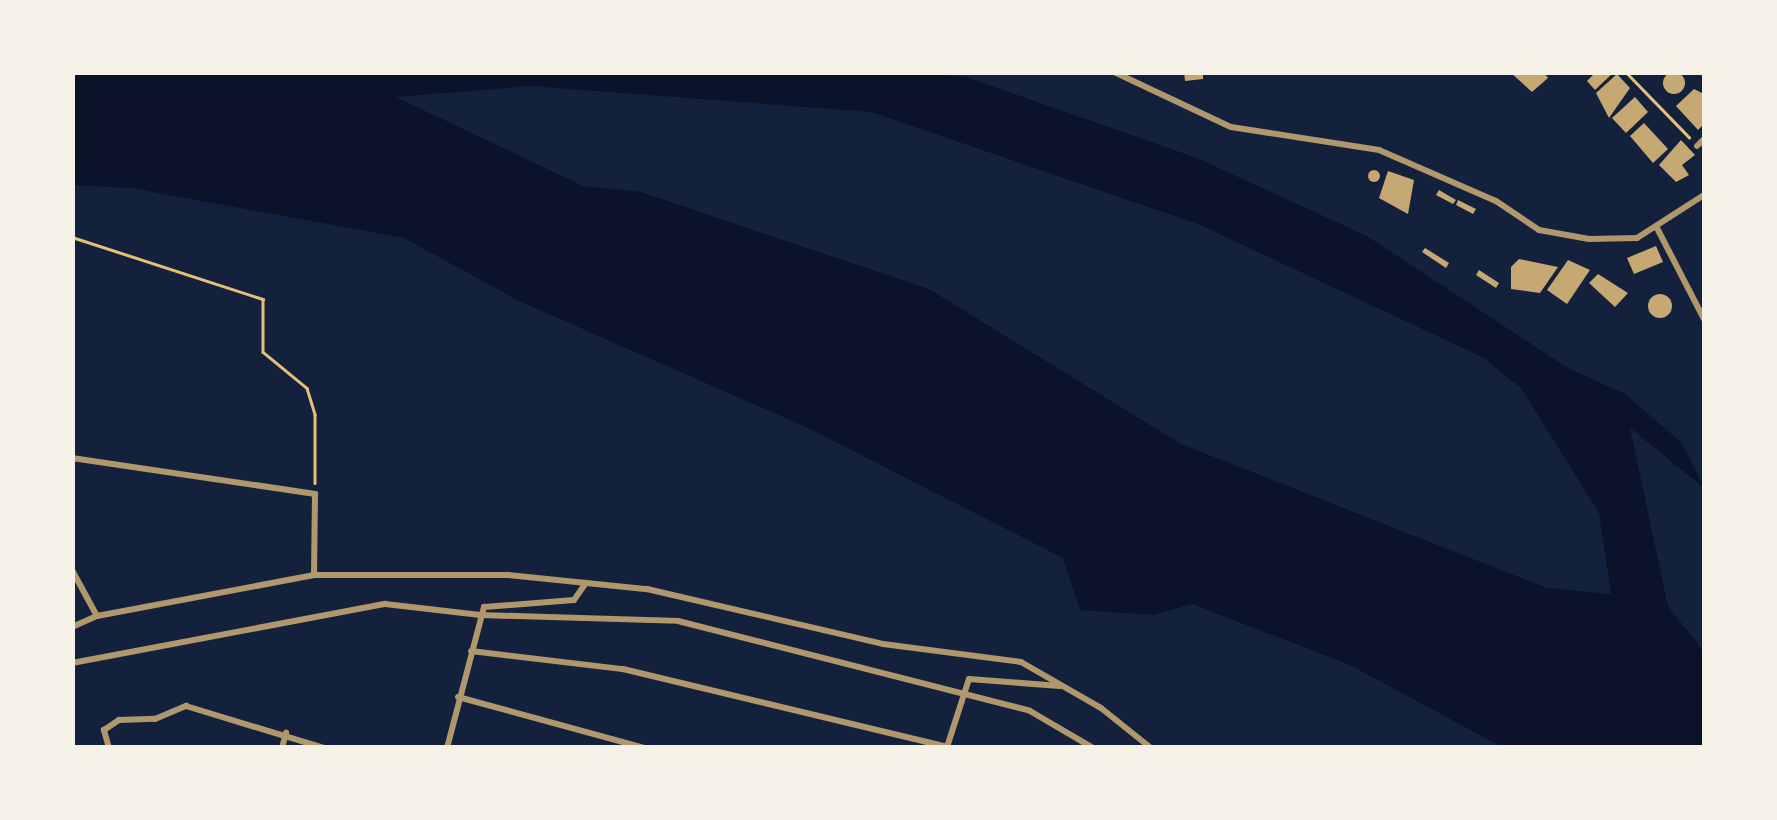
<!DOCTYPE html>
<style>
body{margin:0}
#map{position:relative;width:1777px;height:820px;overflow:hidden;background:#14213d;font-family:Merriweather,serif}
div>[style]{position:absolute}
.water>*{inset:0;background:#0b132b}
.building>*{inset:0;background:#c6a872}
.round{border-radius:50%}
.path>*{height:2.5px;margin:-1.25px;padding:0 1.25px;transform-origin:1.25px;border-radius:1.25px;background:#e5c07b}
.minor>*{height:6px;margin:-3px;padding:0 3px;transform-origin:3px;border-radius:3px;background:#b1986c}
span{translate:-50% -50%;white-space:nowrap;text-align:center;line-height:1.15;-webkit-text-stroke:10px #f6f1e7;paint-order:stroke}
.frame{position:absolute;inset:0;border:75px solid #f6f1e7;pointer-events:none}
</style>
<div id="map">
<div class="water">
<div style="clip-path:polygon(evenodd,72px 73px,920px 73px,966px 77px,1197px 158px,1367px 236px,1568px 368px,1625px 394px,1682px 443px,1704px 488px,1630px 428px,1668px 606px,1704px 652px,1704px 747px,1502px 747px,1350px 665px,1192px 604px,1154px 615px,1080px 610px,1063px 558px,808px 428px,519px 301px,404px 238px,131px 188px,73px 185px,72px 73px,530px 86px,871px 112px,1198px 224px,1482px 357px,1521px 388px,1599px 513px,1611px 594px,1547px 588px,1181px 444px,929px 289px,641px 192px,583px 186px,396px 97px,530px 86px)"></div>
</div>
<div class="building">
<div class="round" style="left:1663px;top:72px;width:22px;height:22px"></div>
<div style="clip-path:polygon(1184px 72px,1203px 72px,1203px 79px,1185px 81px)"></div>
<div style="clip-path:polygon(1510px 72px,1544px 72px,1548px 78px,1532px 92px)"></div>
<div style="clip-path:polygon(1596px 72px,1614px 72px,1595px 90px,1587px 81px)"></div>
<div style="clip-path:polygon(1617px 74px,1630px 88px,1609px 118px,1596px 93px)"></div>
<div style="clip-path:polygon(1694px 89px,1704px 94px,1704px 124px,1698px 130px,1676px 106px)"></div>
<div style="clip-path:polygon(1635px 97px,1648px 112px,1626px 133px,1612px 118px)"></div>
<div style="clip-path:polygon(1644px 123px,1668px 149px,1653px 163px,1630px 136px)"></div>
<div style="clip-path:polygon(1681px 140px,1695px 155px,1682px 165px,1689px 175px,1676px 182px,1659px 165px)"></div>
<div class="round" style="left:1368px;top:170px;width:12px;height:12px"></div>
<div style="clip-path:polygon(1388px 171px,1414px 180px,1408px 214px,1379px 198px)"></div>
<div style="clip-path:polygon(1439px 190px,1456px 200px,1453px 204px,1436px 195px)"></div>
<div style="clip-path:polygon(1458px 200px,1476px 209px,1473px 214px,1456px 205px)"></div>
<div style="clip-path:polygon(1656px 246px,1663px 262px,1634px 274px,1627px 258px)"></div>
<div style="clip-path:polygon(1425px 248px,1449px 263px,1446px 268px,1422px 252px)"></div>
<div style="clip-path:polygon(1519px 259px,1558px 267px,1540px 293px,1511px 289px,1511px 267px)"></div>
<div style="clip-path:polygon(1568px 260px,1590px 270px,1567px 304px,1547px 290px)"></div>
<div style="clip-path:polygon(1479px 270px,1499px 283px,1496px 288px,1476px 275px)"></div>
<div style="clip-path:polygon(1598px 274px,1628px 293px,1615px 307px,1589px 283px)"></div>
<div class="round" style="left:1648px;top:294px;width:24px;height:24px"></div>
</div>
<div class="path">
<div style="left:1626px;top:72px;width:91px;rotate:45.9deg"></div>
<div style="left:72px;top:237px;width:201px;rotate:18deg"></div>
<div style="left:263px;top:299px;width:53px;rotate:90deg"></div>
<div style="left:263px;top:352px;width:57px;rotate:39.3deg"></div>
<div style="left:307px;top:388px;width:28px;rotate:73deg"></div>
<div style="left:315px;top:415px;width:68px;rotate:90deg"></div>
</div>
<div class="minor">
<div style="left:1114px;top:72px;width:129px;rotate:25.2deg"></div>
<div style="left:1231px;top:127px;width:150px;rotate:8.8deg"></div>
<div style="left:1379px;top:150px;width:128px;rotate:23.6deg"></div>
<div style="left:1496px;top:201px;width:52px;rotate:34deg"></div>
<div style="left:1539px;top:230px;width:51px;rotate:10.2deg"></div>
<div style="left:1589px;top:239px;width:48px;rotate:-1.2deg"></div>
<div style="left:1637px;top:238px;width:80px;rotate:-32.7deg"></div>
<div style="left:1697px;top:146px;width:10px;rotate:-45deg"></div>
<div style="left:1657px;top:228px;width:102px;rotate:62.7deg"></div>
<div style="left:72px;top:458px;width:246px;rotate:8.4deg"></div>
<div style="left:315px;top:494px;width:81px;rotate:90.7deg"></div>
<div style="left:72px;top:570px;width:52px;rotate:61.5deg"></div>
<div style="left:72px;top:627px;width:27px;rotate:-24deg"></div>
<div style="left:97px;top:616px;width:221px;rotate:-10.7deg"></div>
<div style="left:314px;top:575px;width:194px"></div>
<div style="left:508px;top:575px;width:140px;rotate:5.8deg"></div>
<div style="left:647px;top:589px;width:242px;rotate:13.1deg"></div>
<div style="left:883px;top:644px;width:139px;rotate:7.4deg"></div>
<div style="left:1021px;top:662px;width:92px;rotate:29.9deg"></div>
<div style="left:1101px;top:708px;width:64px;rotate:38.7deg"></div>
<div style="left:471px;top:651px;width:153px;rotate:6.8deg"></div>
<div style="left:623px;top:669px;width:333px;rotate:13.5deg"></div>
<div style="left:72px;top:663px;width:319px;rotate:-10.7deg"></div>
<div style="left:385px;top:604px;width:96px;rotate:6.6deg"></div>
<div style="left:480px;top:615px;width:198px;rotate:1.7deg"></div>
<div style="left:678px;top:621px;width:363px;rotate:14.3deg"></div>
<div style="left:1030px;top:711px;width:73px;rotate:30.4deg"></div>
<div style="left:458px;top:697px;width:193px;rotate:15.3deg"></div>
<div style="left:947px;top:747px;width:71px;rotate:-72.1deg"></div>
<div style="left:969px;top:679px;width:91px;rotate:4.4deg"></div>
<div style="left:109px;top:748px;width:19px;rotate:-106deg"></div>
<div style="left:104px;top:730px;width:18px;rotate:-34deg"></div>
<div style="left:119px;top:720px;width:36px;rotate:-2deg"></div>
<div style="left:155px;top:719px;width:34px;rotate:-23deg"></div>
<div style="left:186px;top:706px;width:144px;rotate:16.9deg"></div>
<div style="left:282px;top:748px;width:16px;rotate:-75deg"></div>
<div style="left:447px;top:748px;width:146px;rotate:-75.3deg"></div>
<div style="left:484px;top:607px;width:90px;rotate:-4.4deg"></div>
<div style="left:574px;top:600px;width:21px;rotate:-55deg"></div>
</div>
<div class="frame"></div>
</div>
